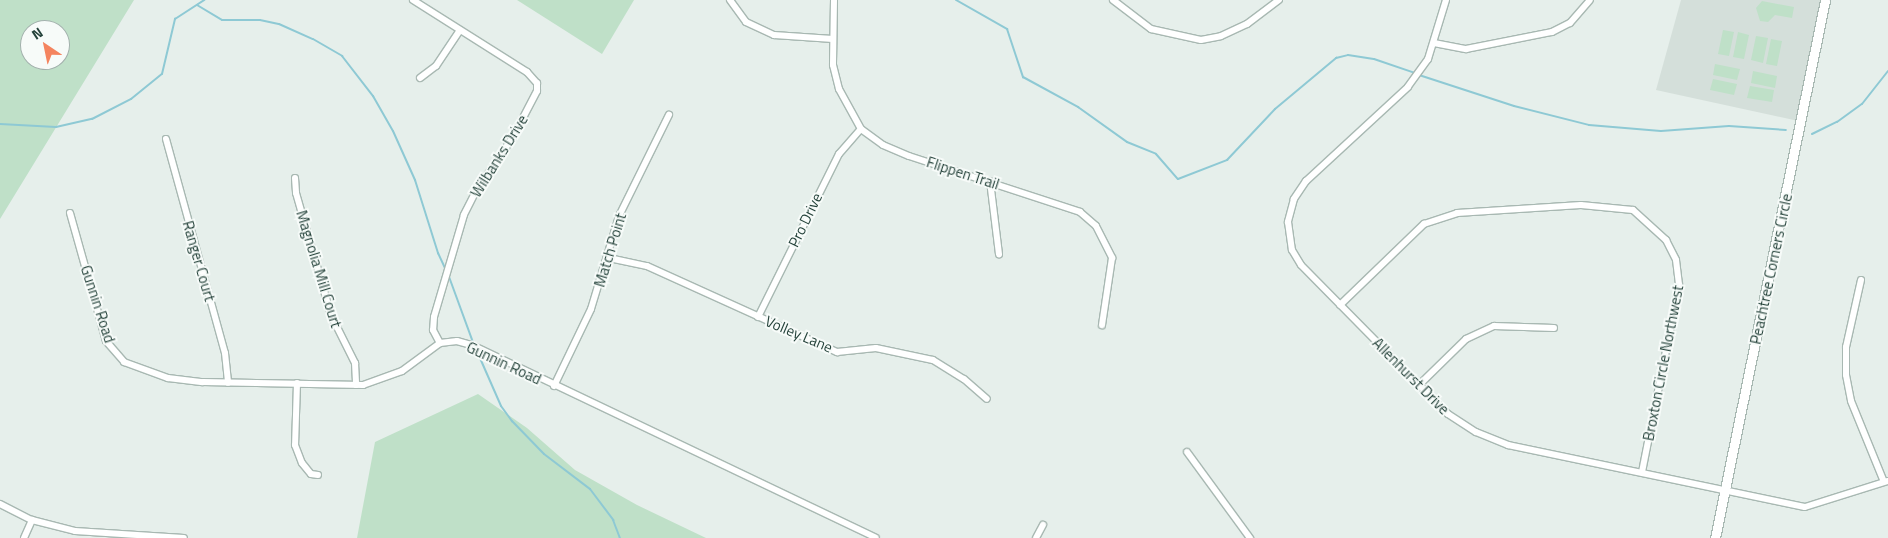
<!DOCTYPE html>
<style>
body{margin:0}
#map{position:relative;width:1888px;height:538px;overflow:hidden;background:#e6efeb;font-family:"Titillium Web",sans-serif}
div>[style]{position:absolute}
.built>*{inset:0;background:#d4dfda}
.green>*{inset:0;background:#bfe0c8}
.stream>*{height:2px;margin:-1px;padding:0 1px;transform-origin:1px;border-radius:1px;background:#8ec9d4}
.roads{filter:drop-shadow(1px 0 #a8b8b2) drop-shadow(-1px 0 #a8b8b2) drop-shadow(0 1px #a8b8b2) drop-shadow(0 -1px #a8b8b2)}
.street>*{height:6px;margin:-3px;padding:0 3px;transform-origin:3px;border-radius:3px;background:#fff}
.secondary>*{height:9px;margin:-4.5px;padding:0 4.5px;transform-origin:4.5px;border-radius:4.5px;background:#fff}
span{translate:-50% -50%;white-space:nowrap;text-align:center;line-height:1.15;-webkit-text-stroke:4px #f7fbf9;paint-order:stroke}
.street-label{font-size:15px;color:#24423a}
.north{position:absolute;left:20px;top:20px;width:50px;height:50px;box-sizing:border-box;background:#f7fbf9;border:1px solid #a3b1ad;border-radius:50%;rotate:326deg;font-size:14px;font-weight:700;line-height:20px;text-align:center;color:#24423a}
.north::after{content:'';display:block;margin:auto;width:18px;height:22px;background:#f4845f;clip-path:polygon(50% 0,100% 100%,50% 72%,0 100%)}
</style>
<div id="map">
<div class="built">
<div style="clip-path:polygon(1681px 0,1826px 0,1803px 122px,1656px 90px)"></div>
</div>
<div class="green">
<div style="clip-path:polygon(evenodd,0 0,134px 0,0 219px,0 0,30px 30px,60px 30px,60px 60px,30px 60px,30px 30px)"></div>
<div style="clip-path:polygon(517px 0,634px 0,602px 54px)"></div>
<div style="clip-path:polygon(1762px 1px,1794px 7px,1792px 18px,1775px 15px,1768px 22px,1760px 21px,1756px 8px)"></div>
<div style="clip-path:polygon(1723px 30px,1734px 32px,1729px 56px,1718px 54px)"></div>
<div style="clip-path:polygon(1738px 32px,1749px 35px,1744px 59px,1733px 57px)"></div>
<div style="clip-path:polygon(1756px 36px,1768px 38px,1763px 63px,1751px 60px)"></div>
<div style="clip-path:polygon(1771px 39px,1782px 41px,1777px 66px,1766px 64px)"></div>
<div style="clip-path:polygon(1715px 64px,1740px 69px,1737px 80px,1713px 75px)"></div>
<div style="clip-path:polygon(1753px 71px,1777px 76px,1775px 88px,1751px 83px)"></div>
<div style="clip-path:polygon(1713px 79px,1737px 84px,1734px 95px,1710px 90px)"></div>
<div style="clip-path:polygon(1750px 86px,1774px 90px,1772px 102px,1747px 98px)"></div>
<div style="clip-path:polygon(478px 394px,527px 428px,575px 470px,637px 505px,706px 538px,357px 538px,375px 442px)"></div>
</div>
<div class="stream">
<div style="left:956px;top:0;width:59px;rotate:29.6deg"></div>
<div style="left:1007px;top:29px;width:51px;rotate:71.6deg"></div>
<div style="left:1023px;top:77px;width:63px;rotate:28.6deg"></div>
<div style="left:1078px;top:107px;width:60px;rotate:35.5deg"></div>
<div style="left:1127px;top:142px;width:31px;rotate:22deg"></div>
<div style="left:1156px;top:154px;width:33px;rotate:49deg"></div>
<div style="left:1178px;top:179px;width:53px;rotate:-21.2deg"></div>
<div style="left:1227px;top:160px;width:70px;rotate:-46.7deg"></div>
<div style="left:1275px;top:109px;width:80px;rotate:-39.9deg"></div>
<div style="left:1336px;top:58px;width:12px;rotate:-14deg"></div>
<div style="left:1348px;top:55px;width:26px;rotate:9deg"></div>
<div style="left:1374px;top:59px;width:43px;rotate:18.9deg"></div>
<div style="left:197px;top:5px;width:29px;rotate:31deg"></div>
<div style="left:222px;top:20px;width:38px"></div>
<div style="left:260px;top:20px;width:19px;rotate:12deg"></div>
<div style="left:279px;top:24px;width:37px;rotate:24deg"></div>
<div style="left:313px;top:39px;width:34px;rotate:30deg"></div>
<div style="left:342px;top:56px;width:51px;rotate:52.2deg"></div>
<div style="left:373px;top:96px;width:40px;rotate:60.3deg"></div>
<div style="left:393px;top:131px;width:54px;rotate:65.8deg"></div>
<div style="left:415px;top:180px;width:77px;rotate:72.5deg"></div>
<div style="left:438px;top:253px;width:19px;rotate:65deg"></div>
<div style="left:1419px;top:75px;width:100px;rotate:18.1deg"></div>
<div style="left:1514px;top:106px;width:77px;rotate:14.2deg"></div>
<div style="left:1589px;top:125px;width:72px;rotate:4.8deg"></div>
<div style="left:1661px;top:131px;width:68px;rotate:-4.2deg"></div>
<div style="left:1729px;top:126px;width:57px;rotate:4deg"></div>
<div style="left:0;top:124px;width:56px;rotate:3.1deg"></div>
<div style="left:56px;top:127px;width:37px;rotate:-13deg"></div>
<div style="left:92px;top:119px;width:44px;rotate:-27.1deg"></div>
<div style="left:131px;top:99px;width:40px;rotate:-39deg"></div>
<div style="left:162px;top:74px;width:57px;rotate:-76.7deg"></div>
<div style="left:175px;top:19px;width:35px;rotate:-33deg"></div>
<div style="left:1812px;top:134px;width:28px;rotate:-26deg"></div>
<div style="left:1837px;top:122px;width:31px;rotate:-36deg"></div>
<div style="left:1862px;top:104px;width:42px;rotate:-51.8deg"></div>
<div style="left:448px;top:274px;width:76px;rotate:69.9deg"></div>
<div style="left:476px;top:349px;width:62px;rotate:66.3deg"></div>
<div style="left:501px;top:406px;width:19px;rotate:54deg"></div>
<div style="left:512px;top:421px;width:46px;rotate:45.9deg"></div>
<div style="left:544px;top:454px;width:58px;rotate:37.3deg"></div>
<div style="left:590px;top:489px;width:39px;rotate:53deg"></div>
<div style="left:613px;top:520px;width:19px;rotate:69deg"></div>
</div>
<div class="roads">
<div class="street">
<div style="left:413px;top:0;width:135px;rotate:32.3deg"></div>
<div style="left:527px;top:72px;width:15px;rotate:48deg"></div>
<div style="left:537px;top:83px;width:8px;rotate:90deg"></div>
<div style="left:537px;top:91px;width:52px;rotate:117.6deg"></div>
<div style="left:513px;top:137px;width:65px;rotate:124.4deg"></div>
<div style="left:476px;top:191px;width:27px;rotate:117deg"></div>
<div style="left:464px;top:215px;width:106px;rotate:106.4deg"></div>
<div style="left:434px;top:317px;width:13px;rotate:94deg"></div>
<div style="left:433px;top:330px;width:15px;rotate:62deg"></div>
<div style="left:730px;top:0;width:27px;rotate:54deg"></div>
<div style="left:746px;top:22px;width:31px;rotate:25deg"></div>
<div style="left:774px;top:35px;width:59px;rotate:3.9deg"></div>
<div style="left:834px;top:0;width:65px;rotate:90.9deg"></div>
<div style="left:833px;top:65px;width:25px;rotate:76deg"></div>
<div style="left:839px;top:89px;width:46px;rotate:61.2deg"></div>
<div style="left:861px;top:129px;width:27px;rotate:36deg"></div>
<div style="left:883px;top:145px;width:28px;rotate:23deg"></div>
<div style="left:909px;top:156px;width:180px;rotate:18.1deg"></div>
<div style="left:1080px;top:212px;width:21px;rotate:41deg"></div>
<div style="left:1096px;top:226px;width:36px;rotate:63deg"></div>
<div style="left:1112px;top:258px;width:68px;rotate:98.5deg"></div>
<div style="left:1113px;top:0;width:48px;rotate:37.3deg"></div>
<div style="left:1151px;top:29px;width:51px;rotate:12.4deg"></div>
<div style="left:1201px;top:40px;width:20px;rotate:-11deg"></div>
<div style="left:1221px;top:36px;width:29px;rotate:-25deg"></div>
<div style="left:1247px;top:24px;width:40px;rotate:-37deg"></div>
<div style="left:1446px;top:0;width:62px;rotate:107deg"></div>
<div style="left:1428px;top:59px;width:34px;rotate:126deg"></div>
<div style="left:1408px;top:87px;width:139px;rotate:137.3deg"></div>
<div style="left:1306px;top:181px;width:22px;rotate:124deg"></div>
<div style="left:1294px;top:199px;width:24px;rotate:105deg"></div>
<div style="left:1288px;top:222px;width:28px;rotate:82deg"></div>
<div style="left:1292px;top:250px;width:17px;rotate:59deg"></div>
<div style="left:1301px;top:265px;width:209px;rotate:45.4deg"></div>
<div style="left:1448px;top:414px;width:33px;rotate:33deg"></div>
<div style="left:1476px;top:432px;width:35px;rotate:22deg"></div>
<div style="left:1508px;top:445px;width:303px;rotate:11.8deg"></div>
<div style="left:1805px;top:507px;width:87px;rotate:-17.4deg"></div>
<div style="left:1434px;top:43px;width:33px;rotate:11deg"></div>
<div style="left:1466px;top:49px;width:88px;rotate:-11.2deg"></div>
<div style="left:1552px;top:32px;width:20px;rotate:-27deg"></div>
<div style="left:1570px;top:23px;width:30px;rotate:-49deg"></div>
<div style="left:420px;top:78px;width:20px;rotate:-37deg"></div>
<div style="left:436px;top:66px;width:43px;rotate:-56.3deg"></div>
<div style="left:166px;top:139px;width:222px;rotate:74.6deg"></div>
<div style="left:225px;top:353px;width:30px;rotate:84deg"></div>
<div style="left:295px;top:178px;width:15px;rotate:86deg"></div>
<div style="left:296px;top:193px;width:127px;rotate:74deg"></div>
<div style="left:331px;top:315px;width:54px;rotate:63.4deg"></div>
<div style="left:355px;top:363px;width:22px;rotate:87deg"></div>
<div style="left:990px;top:181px;width:74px;rotate:83deg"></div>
<div style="left:70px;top:213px;width:133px;rotate:74.3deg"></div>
<div style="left:106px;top:341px;width:28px;rotate:49deg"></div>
<div style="left:124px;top:362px;width:47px;rotate:20deg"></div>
<div style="left:168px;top:378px;width:35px;rotate:7deg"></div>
<div style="left:203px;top:382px;width:160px;rotate:1.1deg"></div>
<div style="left:363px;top:385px;width:41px;rotate:-19.7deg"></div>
<div style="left:402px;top:371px;width:47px;rotate:-36.4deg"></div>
<div style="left:440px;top:343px;width:17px;rotate:-7deg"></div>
<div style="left:457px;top:341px;width:18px;rotate:16deg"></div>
<div style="left:474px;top:346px;width:445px;rotate:25.5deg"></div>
<div style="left:609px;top:258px;width:39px;rotate:12deg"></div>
<div style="left:647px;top:266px;width:209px;rotate:24.4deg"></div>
<div style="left:837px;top:352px;width:39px;rotate:-6deg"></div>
<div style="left:876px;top:348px;width:58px;rotate:11.9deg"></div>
<div style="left:933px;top:360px;width:36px;rotate:32deg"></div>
<div style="left:964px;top:379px;width:30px;rotate:41deg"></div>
<div style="left:1861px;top:280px;width:69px;rotate:102.6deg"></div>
<div style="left:1846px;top:347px;width:28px;rotate:90deg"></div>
<div style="left:1846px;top:375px;width:26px;rotate:79deg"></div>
<div style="left:1851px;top:401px;width:87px;rotate:67.8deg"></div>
<div style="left:1340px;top:305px;width:117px;rotate:-44deg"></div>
<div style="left:1424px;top:224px;width:35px;rotate:-18deg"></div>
<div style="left:1457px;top:213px;width:124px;rotate:-3.7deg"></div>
<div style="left:1581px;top:205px;width:52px;rotate:5.5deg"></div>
<div style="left:1633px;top:210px;width:45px;rotate:42.3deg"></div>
<div style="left:1666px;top:240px;width:22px;rotate:63deg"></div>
<div style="left:1676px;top:260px;width:25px;rotate:83deg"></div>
<div style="left:1679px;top:285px;width:191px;rotate:101.2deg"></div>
<div style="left:758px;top:317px;width:182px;rotate:-63.6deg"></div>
<div style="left:839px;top:154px;width:33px;rotate:-49deg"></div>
<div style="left:297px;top:383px;width:62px;rotate:91.8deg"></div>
<div style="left:295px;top:445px;width:19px;rotate:69deg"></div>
<div style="left:302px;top:463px;width:14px;rotate:51deg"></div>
<div style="left:311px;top:474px;width:7px;rotate:8deg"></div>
<div style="left:1419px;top:385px;width:66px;rotate:-44.4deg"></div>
<div style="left:1466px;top:339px;width:31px;rotate:-25deg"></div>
<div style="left:1494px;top:326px;width:60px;rotate:1.9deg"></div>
<div style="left:554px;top:386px;width:85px;rotate:-64.3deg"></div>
<div style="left:591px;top:309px;width:97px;rotate:-73.2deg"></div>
<div style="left:619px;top:216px;width:113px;rotate:-63.7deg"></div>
<div style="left:1187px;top:452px;width:107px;rotate:53.8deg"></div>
<div style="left:0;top:504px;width:36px;rotate:27deg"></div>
<div style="left:32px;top:520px;width:44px;rotate:14.3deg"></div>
<div style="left:75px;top:531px;width:109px;rotate:3.7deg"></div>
<div style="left:24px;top:538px;width:20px;rotate:-66deg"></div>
<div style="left:1036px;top:538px;width:15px;rotate:-62deg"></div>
</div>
<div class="secondary">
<div style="left:1715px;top:538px;width:549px;rotate:-78.44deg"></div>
</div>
</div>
<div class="street-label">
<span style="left:499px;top:156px;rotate:-58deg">Wilbanks Drive</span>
<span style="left:963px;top:173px;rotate:18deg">Flippen Trail</span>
<span style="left:805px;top:220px;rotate:-64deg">Pro Drive</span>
<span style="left:610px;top:250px;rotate:-73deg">Match Point</span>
<span style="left:199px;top:261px;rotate:74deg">Ranger Court</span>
<span style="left:319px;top:269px;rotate:73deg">Magnolia Mill Court</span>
<span style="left:1771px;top:269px;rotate:-78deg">Peachtree Corners Circle</span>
<span style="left:98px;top:304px;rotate:72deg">Gunnin Road</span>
<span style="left:799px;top:334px;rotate:23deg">Volley Lane</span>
<span style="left:504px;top:363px;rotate:25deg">Gunnin Road</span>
<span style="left:1663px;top:363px;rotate:-79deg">Broxton Circle Northwest</span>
<span style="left:1411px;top:376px;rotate:45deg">Allenhurst Drive</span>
</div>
<div class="north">N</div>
</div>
